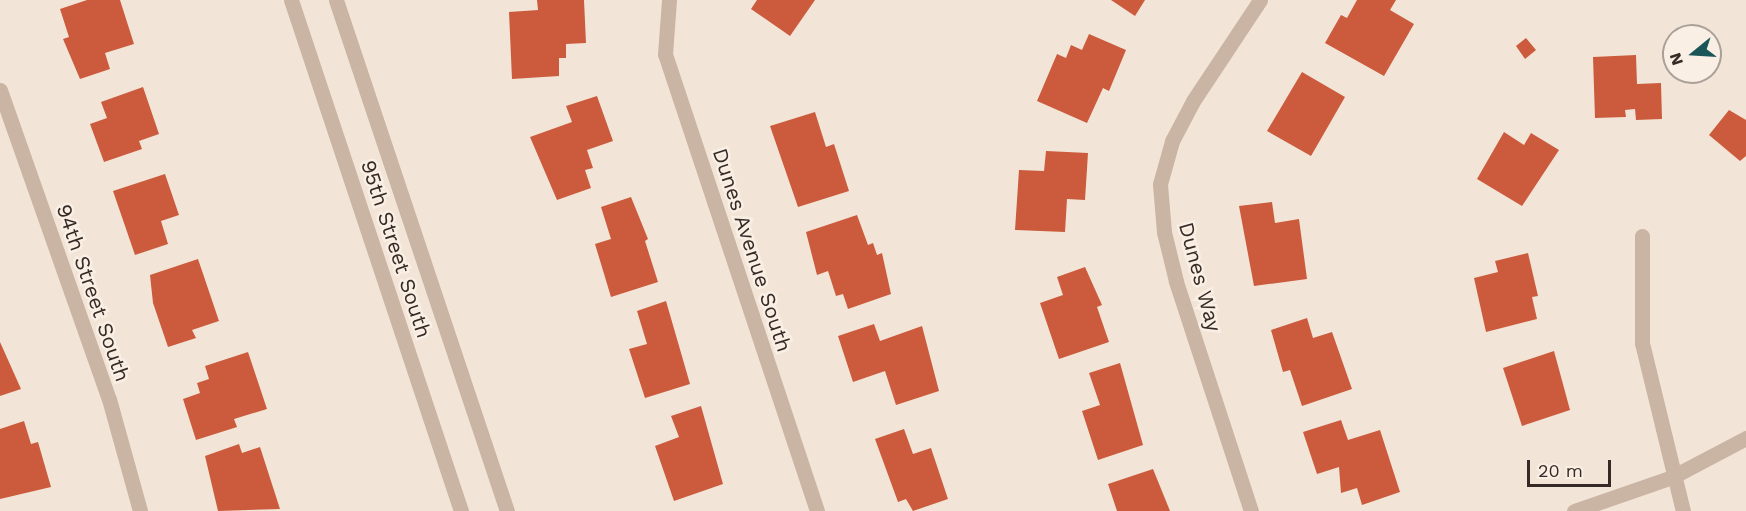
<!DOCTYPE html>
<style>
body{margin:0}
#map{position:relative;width:1746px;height:511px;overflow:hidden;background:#f2e5d7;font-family:"Work Sans",sans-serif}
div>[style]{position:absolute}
.building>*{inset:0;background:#cb5b3c}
.street>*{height:15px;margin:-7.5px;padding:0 7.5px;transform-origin:7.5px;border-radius:7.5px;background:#cab4a3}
span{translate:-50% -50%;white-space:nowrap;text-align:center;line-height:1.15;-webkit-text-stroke:5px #faefe4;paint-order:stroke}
.street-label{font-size:21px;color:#352a25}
.north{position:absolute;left:1662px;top:24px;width:60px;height:60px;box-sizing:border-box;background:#faefe4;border:2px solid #aba098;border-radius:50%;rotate:252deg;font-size:16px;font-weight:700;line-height:24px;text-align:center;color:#352a25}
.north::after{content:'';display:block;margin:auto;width:21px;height:27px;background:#1a5558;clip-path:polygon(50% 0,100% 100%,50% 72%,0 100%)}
.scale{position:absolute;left:1527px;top:460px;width:84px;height:27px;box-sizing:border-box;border:3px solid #352a25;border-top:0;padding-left:8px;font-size:18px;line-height:21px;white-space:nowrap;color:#352a25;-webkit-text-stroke:4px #faefe4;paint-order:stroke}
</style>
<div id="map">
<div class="building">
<div style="clip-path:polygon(87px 0,120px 0,134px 44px,105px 53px,110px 69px,80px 79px,63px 39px,69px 37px,60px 9px)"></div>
<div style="clip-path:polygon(537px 0,584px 0,586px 43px,566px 44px,566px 58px,559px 58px,559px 76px,512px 79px,509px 12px,538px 10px)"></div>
<div style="clip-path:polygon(757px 0,815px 0,790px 36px,751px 9px)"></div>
<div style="clip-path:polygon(1111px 0,1145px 0,1135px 16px)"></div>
<div style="clip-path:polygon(1357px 0,1396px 0,1390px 10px,1414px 24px,1384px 76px,1325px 43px,1341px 15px,1347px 18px)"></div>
<div style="clip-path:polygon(1089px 34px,1126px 50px,1109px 91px,1103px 88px,1087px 123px,1037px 101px,1057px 54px,1066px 58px,1071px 45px,1082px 50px)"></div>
<div style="clip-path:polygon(1526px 38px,1536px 50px,1525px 59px,1516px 46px)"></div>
<div style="clip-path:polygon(1636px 55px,1637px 84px,1661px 83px,1662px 119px,1636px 120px,1635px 109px,1625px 110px,1626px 117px,1595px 118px,1593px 57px)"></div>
<div style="clip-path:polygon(1302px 72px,1345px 97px,1311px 156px,1267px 131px)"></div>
<div style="clip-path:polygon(143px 87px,159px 134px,139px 141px,142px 149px,104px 162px,90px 124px,107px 118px,101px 102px)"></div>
<div style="clip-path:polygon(597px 96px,613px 141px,587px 150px,593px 168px,585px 170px,591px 188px,557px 200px,530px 137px,572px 122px,566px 106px)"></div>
<div style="clip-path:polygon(1729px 110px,1746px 120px,1746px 156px,1740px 161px,1709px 135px)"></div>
<div style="clip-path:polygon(815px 112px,826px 147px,834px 144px,849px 191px,798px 207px,770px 126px)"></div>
<div style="clip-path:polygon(1504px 132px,1524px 145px,1531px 133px,1559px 150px,1522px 206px,1477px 179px)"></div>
<div style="clip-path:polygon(1046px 151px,1088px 153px,1085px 200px,1067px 199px,1065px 232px,1015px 230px,1019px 170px,1044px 171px)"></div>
<div style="clip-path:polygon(165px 174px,179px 215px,161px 221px,168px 244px,135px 255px,113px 191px)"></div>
<div style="clip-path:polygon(631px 197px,648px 239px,645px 241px,658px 282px,611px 297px,595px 244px,611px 239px,601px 207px)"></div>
<div style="clip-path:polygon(1272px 202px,1275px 223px,1299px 219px,1307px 279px,1254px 286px,1239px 206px)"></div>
<div style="clip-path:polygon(857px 215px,868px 245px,873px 243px,877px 255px,882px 253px,891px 294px,848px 309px,843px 294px,836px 296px,828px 271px,817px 275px,806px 232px)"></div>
<div style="clip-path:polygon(1528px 253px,1538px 296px,1532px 297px,1537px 319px,1486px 332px,1474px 278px,1498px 272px,1495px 261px)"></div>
<div style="clip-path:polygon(198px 259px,219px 321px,192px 330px,196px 338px,168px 347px,153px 303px,150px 275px)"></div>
<div style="clip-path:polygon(1085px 267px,1102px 305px,1097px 307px,1109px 342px,1059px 359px,1040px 303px,1063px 295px,1057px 277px)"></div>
<div style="clip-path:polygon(666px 301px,690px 384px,645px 398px,629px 349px,647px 344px,637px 311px)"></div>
<div style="clip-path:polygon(1307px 318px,1313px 338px,1332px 332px,1352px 389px,1302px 406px,1290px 370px,1283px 372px,1271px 330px)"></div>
<div style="clip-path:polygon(874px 324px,880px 341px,922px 326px,939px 391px,896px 405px,885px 371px,853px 382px,838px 336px)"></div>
<div style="clip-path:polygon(0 342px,21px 389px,0 396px)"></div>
<div style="clip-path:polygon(1554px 351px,1570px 410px,1522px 426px,1503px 368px)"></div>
<div style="clip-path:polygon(248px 352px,267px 409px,234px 419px,237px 427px,196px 440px,183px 399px,200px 393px,197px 383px,209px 379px,205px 366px)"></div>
<div style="clip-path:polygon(1120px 363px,1143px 445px,1098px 460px,1082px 411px,1100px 405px,1089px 373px)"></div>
<div style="clip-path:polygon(701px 406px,723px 484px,674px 501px,655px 446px,679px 437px,671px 416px)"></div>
<div style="clip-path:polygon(1341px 420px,1348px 440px,1380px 430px,1400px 492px,1362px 505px,1357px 488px,1341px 493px,1339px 467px,1317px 474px,1303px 432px)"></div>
<div style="clip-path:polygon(24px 421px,31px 444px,38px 442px,51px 487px,0 499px,0 429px)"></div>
<div style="clip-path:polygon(904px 429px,913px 454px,931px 448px,948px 499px,913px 511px,906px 499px,898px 502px,875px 439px)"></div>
<div style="clip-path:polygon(239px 444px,242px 453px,260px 447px,280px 509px,218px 511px,205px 456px)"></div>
<div style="clip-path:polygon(1153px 469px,1170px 511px,1117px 511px,1108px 484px)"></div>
</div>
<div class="street">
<div style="left:291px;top:0;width:539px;rotate:71.6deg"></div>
<div style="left:336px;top:0;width:539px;rotate:71.5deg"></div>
<div style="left:669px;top:0;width:54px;rotate:94.2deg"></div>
<div style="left:665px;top:54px;width:482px;rotate:71.6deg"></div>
<div style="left:0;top:90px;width:328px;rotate:70.6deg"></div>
<div style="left:109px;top:399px;width:116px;rotate:74.5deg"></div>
<div style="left:1642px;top:236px;width:107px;rotate:90deg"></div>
<div style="left:1642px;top:343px;width:173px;rotate:76.3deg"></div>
<div style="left:1251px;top:511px;width:242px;rotate:-108.1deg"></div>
<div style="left:1176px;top:281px;width:50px;rotate:-103.8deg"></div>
<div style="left:1164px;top:232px;width:48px;rotate:-94.8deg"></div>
<div style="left:1160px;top:184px;width:45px;rotate:-74.4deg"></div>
<div style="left:1172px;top:141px;width:45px;rotate:-62.3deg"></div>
<div style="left:1193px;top:101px;width:121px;rotate:-56.4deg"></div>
<div style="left:1574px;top:511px;width:104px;rotate:-19.1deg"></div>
<div style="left:1672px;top:477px;width:84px;rotate:-27.8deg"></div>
</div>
<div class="street-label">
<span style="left:396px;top:249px;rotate:72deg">95th Street South</span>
<span style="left:752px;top:250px;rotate:72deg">Dunes Avenue South</span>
<span style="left:1200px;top:277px;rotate:75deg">Dunes Way</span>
<span style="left:93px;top:293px;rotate:71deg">94th Street South</span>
</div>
<div class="north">N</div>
<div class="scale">20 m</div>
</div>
